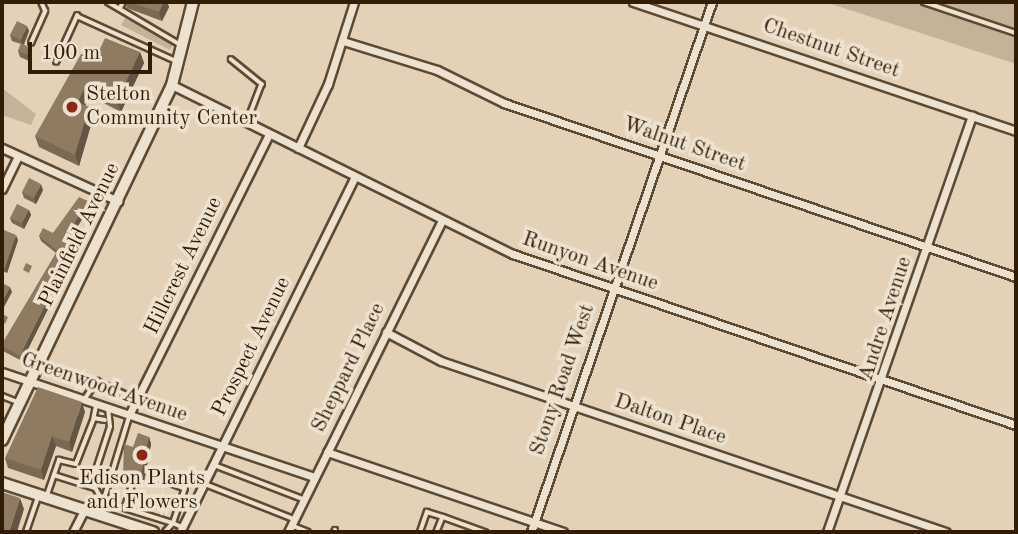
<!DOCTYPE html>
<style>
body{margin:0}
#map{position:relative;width:1018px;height:534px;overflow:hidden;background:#e3d2b7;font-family:"Old Standard TT",serif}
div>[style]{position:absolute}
.green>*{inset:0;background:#c5b399}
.roads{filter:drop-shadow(2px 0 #5e4a32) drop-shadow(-2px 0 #5e4a32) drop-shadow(0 2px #5e4a32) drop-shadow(0 -2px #5e4a32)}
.lane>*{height:3.5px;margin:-1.75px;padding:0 1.75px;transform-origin:1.75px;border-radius:1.75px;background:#ede2d0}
.street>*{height:7px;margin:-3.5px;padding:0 3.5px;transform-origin:3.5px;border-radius:3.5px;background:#ede2d0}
.secondary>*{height:10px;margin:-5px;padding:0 5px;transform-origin:5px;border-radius:5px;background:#ede2d0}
.wall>*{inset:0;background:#7a6a54}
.shaded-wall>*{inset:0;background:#635645}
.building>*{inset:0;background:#8e7b62}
.dots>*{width:19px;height:19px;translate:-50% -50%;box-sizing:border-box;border:4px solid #ede2d0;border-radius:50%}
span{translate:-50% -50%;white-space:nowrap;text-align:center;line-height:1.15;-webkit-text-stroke:7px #ede2d0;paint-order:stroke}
.street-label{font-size:21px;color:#321d06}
.poi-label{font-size:21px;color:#321d06}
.left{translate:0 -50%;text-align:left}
.frame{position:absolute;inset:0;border:4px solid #321d06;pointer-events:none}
.scale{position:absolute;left:28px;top:42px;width:124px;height:32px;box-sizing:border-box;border:4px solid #321d06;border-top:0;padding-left:9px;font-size:21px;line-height:24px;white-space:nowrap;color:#321d06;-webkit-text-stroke:5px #ede2d0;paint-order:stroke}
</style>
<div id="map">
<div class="green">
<div style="clip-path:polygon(825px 2px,1016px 2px,1016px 64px)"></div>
<div style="clip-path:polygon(125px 18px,174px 43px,170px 50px,121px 25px)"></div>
<div style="clip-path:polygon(2px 88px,36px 114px,31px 125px,2px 115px)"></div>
</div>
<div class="roads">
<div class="lane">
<div style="left:108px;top:2px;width:85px;rotate:30.5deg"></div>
<div style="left:924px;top:2px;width:97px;rotate:18.6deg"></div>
<div style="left:120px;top:8px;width:7px;rotate:-63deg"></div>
<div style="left:31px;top:43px;width:35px;rotate:-66deg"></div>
<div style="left:45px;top:11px;width:10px;rotate:-114deg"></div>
<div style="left:231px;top:59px;width:40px;rotate:39deg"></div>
<div style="left:262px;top:84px;width:40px;rotate:111deg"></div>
<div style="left:56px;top:62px;width:51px;rotate:-65.5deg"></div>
<div style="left:77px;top:16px;width:109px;rotate:24.4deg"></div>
<div style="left:2px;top:396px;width:17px;rotate:21deg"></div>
<div style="left:84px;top:400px;width:23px;rotate:-56deg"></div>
<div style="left:97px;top:381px;width:42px;rotate:25.3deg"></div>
<div style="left:97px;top:404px;width:14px;rotate:102deg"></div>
<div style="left:94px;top:418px;width:11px;rotate:10deg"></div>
<div style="left:214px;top:465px;width:95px;rotate:20.9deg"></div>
<div style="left:54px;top:475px;width:43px;rotate:17.6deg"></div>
<div style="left:205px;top:484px;width:96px;rotate:21.5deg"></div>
<div style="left:132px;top:487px;width:22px;rotate:108deg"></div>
<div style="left:125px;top:508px;width:50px;rotate:17.4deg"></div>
<div style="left:173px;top:523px;width:36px;rotate:-71deg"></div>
<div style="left:185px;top:489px;width:33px;rotate:-159deg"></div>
<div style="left:47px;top:495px;width:37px;rotate:-71deg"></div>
<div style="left:59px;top:460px;width:17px;rotate:13deg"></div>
<div style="left:76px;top:464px;width:49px;rotate:-68.6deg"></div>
<div style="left:104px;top:504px;width:25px;rotate:-119deg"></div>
<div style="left:92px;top:482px;width:58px;rotate:-71.9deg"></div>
<div style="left:110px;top:427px;width:19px;rotate:-96deg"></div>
<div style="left:100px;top:512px;width:99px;rotate:-73deg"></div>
<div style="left:443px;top:517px;width:45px;rotate:19.7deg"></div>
<div style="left:291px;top:525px;width:18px;rotate:22deg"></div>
<div style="left:26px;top:532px;width:37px;rotate:-71deg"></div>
<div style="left:165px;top:532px;width:12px;rotate:-48deg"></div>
<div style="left:173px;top:523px;width:10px;rotate:24deg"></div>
<div style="left:334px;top:532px;width:2px;rotate:-63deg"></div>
<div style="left:420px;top:532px;width:21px;rotate:-71deg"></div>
<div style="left:427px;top:512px;width:17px;rotate:17deg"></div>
<div style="left:443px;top:517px;width:16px;rotate:112deg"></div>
</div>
<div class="street">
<div style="left:633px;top:2px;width:404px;rotate:18.6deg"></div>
<div style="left:343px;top:41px;width:98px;rotate:17.1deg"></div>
<div style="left:437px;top:70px;width:75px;rotate:26.2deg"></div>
<div style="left:504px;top:103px;width:541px;rotate:18.77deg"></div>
<div style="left:172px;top:85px;width:381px;rotate:26.4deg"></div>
<div style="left:513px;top:254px;width:531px;rotate:18.78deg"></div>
<div style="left:2px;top:148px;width:128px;rotate:24.6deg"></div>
<div style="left:298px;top:148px;width:71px;rotate:-64.9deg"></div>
<div style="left:328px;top:84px;width:86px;rotate:-72.4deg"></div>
<div style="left:2px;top:189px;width:37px;rotate:-64deg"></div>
<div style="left:386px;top:332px;width:62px;rotate:27.8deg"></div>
<div style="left:441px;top:361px;width:533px;rotate:18.71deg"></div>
<div style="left:2px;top:372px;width:329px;rotate:18.6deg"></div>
<div style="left:129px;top:415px;width:314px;rotate:-63.5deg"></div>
<div style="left:327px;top:452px;width:249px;rotate:18.7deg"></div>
<div style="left:73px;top:532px;width:25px;rotate:-63deg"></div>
<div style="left:180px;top:532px;width:396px;rotate:-63.8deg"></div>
<div style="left:288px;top:532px;width:347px;rotate:-63.7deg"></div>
<div style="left:531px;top:532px;width:560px;rotate:-71.14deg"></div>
<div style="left:827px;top:532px;width:441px;rotate:-70.8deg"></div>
</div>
<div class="secondary">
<div style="left:2px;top:440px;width:394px;rotate:-64.4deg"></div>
<div style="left:172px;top:85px;width:86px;rotate:-75.8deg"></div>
<div style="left:2px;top:483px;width:159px;rotate:18deg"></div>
</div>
</div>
<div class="wall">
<div style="clip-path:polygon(125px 2px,167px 2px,169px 7px,162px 21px,127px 8px)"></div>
<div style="clip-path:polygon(29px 31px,24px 45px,32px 53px,29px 61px,20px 57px,18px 51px,21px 44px,12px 41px,10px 35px)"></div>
<div style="clip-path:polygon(140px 52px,144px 63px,121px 112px,90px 96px,85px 106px,89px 107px,93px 118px,79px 166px,39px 147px,35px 136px,95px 60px)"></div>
<div style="clip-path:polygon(43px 190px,36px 204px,24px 198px,22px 192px)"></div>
<div style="clip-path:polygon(88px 201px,90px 206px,76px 229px,76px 253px,22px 361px,3px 351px,2px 344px,56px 253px,41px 241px,39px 236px,53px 233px)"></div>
<div style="clip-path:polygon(29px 210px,31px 215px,24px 229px,12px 223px,10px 218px)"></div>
<div style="clip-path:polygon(2px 235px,18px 240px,7px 273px,2px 271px)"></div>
<div style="clip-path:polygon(85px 412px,72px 452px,56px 446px,44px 480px,8px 468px,5px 458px)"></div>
<div style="clip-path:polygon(149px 437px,151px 444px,143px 487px,125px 482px,123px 475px,133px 447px)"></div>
</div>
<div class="shaded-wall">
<div style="clip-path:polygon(164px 2px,167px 2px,169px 7px,162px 21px,159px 12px)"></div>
<div style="clip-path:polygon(27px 26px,29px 31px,23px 45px,21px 40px)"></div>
<div style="clip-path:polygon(30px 48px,32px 53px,29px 61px,27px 55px)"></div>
<div style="clip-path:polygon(140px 52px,144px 63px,121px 112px,117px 101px)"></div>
<div style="clip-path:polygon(86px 85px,90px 96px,81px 113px,78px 102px)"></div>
<div style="clip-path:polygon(89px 107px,93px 118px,79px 166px,75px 155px)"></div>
<div style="clip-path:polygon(41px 184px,43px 190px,36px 204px,34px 198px)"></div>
<div style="clip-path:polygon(88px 201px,90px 206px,76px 229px,76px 253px,22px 361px,20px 356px,74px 224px)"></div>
<div style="clip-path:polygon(29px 210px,31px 215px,24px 229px,22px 223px)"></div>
<div style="clip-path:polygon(16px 235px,18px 240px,7px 273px,5px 268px)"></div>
<div style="clip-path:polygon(10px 287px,12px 292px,2px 311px,2px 302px)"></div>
<div style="clip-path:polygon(82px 402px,85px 412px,72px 452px,69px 442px)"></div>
<div style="clip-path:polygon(52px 436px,56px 446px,44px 480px,41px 470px)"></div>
<div style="clip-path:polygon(149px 437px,151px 444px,143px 487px,140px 480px)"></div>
<div style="clip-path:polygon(20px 498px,24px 509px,17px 532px,9px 532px)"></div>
</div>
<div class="building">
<div style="clip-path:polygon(129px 2px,164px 2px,159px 12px)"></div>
<div style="clip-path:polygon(17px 21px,27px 26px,21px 40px,10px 35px)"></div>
<div style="clip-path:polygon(105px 38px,140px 52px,117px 101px,86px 85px,78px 102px,89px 107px,75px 155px,35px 136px,81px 54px,95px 60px)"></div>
<div style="clip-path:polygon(21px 43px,30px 48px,27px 55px,18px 51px)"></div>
<div style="clip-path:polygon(29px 178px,41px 184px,34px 198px,22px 192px)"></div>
<div style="clip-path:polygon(79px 197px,88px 201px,74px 224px,74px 247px,20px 356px,2px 346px,2px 344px,58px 251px,39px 236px,43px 228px,53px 233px)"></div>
<div style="clip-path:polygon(17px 204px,29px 210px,22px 223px,10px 218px)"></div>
<div style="clip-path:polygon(4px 230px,16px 235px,5px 268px,2px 267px,2px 235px)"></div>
<div style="clip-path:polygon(26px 263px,32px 266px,29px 273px,23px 270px)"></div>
<div style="clip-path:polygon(2px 283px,10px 287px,2px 302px)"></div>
<div style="clip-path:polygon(2px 314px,8px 317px,5px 324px,2px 322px)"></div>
<div style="clip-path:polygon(38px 387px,82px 402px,69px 442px,52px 436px,41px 470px,5px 458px)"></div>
<div style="clip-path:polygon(138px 433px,149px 437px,140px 480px,123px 475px,124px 444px,133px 447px)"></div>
<div style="clip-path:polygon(2px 492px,20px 498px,9px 532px,2px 532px)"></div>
</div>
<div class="dots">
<div style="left:72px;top:107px;background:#8f2418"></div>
<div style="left:142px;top:455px;background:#8f2418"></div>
</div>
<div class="street-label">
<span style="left:831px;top:49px;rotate:19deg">Chestnut Street</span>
<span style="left:684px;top:145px;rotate:19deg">Walnut Street</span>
<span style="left:80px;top:235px;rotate:-64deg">Plainfield Avenue</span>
<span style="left:590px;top:262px;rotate:19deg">Runyon Avenue</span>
<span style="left:184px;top:266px;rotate:-64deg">Hillcrest Avenue</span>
<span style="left:886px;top:319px;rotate:-72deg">Andre Avenue</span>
<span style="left:252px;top:347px;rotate:-64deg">Prospect Avenue</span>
<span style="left:349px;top:368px;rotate:-64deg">Sheppard Place</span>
<span style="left:563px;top:380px;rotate:-71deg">Stony Road West</span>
<span style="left:104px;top:388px;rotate:19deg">Greenwood Avenue</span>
<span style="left:670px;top:420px;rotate:19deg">Dalton Place</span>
</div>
<div class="poi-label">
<span class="left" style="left:86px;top:107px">Stelton<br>Community Center</span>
<span style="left:142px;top:491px">Edison Plants<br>and Flowers</span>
</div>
<div class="frame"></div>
<div class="scale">100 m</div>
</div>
